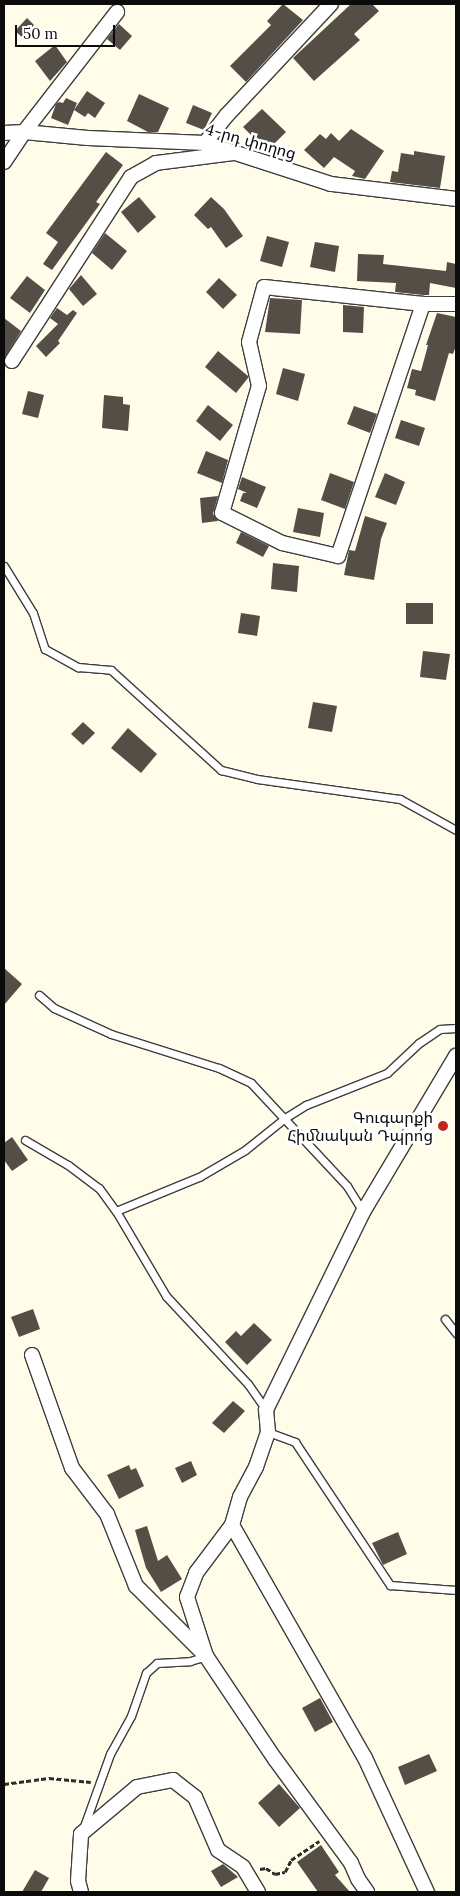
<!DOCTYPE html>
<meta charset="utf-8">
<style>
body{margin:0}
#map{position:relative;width:460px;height:1896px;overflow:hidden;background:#fffde9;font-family:Lora,"Noto Sans Armenian",serif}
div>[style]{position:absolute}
.building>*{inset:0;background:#544e47}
.path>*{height:2.5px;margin-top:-1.25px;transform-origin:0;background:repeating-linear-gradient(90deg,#2d2d2d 0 5px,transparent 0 7.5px)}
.roads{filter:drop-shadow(1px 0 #3e3e3e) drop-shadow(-1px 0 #3e3e3e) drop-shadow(0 1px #3e3e3e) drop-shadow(0 -1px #3e3e3e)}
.lane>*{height:7px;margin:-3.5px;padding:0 3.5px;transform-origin:3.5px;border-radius:3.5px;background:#fff}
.street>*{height:14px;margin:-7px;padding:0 7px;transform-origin:7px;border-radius:7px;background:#fff}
.dots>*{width:14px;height:14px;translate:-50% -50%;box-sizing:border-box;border:2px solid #fff;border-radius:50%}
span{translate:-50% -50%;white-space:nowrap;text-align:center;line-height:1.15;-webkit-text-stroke:5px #fff;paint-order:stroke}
.street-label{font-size:16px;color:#0b0b0b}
.poi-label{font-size:16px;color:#0b0b0b}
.right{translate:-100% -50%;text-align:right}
.frame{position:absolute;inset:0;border:5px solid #0b0b0b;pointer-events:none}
.scale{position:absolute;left:15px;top:25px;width:100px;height:22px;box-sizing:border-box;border:2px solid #0b0b0b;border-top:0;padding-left:6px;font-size:15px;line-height:18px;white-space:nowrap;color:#0b0b0b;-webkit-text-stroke:4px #fff;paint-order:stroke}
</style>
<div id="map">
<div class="building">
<div style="clip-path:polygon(283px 4px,303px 20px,246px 82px,230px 66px,271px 25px,267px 21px)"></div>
<div style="clip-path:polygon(351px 4px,372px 4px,379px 11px,354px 34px,360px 40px,314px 81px,293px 58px)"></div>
<div style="clip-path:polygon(27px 18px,34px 25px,23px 38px,15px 31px)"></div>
<div style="clip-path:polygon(119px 24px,132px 36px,120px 50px,107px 39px)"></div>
<div style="clip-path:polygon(55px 45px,67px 62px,50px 81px,35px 61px)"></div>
<div style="clip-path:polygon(87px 91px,105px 103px,95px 118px,88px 113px,85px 117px,74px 110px)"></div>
<div style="clip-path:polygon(139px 94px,169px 108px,158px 132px,148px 132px,127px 121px)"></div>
<div style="clip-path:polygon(66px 98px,77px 103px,68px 125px,51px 118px,56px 104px,59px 102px,63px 103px)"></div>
<div style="clip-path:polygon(193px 105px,212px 113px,204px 130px,186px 123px)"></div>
<div style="clip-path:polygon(262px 109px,286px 132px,267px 151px,243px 127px)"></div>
<div style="clip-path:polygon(351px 129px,384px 151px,365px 179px,352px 176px,355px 171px,334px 157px,324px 168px,304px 150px,320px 134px,326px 139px,331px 133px,339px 141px)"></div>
<div style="clip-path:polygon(414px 151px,445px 156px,440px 188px,390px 182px,392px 171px,398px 172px,401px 153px,414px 155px)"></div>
<div style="clip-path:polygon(106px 152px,123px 165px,96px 202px,100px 204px,52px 270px,43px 264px,58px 242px,46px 233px)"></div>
<div style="clip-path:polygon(139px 197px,156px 217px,138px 233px,121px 212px)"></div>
<div style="clip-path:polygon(211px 197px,224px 209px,243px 236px,226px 248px,211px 227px,208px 229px,194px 215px)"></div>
<div style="clip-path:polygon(105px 233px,127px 251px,112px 270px,92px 253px)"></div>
<div style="clip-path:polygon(267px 236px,289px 242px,282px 267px,260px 261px)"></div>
<div style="clip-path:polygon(315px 242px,339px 246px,335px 272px,310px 267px)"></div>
<div style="clip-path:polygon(358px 254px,384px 255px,383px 264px,446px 271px,447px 262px,456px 264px,456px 288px,430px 283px,429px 295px,423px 295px,395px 292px,396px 283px,357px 281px)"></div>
<div style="clip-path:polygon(81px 275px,97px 294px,83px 306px,69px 289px)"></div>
<div style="clip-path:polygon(27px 276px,45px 290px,30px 313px,10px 298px)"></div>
<div style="clip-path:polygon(219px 278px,237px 295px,223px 309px,206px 292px)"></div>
<div style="clip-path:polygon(270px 298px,302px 300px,300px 334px,265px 332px)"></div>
<div style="clip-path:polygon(343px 305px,364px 307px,363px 333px,343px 332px)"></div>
<div style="clip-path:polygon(57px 308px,67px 315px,73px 310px,77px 313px,58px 341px,60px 343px,46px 357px,36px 346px,58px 324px,50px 318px)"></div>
<div style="clip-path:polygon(437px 313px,456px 317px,456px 346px,453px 354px,449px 353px,435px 401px,415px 395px,416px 390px,407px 388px,412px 369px,421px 371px,428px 345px,426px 345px)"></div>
<div style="clip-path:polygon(4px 318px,21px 331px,4px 359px)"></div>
<div style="clip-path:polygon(218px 351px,248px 376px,248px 378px,236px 393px,205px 367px)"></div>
<div style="clip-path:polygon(283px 368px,305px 374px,298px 401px,276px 394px)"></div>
<div style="clip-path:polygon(28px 391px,44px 395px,38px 418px,22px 414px)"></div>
<div style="clip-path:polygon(104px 395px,123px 397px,123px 404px,130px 405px,128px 431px,102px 428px)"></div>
<div style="clip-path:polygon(208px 405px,233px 425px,220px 441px,196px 421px)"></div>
<div style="clip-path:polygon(354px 406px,377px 414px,370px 433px,347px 424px)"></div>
<div style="clip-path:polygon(401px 420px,425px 428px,419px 446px,395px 438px)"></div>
<div style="clip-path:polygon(206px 451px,228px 460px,222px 483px,197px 473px)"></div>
<div style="clip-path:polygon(330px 473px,354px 482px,345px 509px,321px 500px)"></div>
<div style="clip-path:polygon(385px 473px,405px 482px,396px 505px,375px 497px)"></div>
<div style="clip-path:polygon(242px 477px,266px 487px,257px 508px,240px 501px,243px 493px,247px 493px,238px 489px)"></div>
<div style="clip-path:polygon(218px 496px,213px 514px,218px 521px,202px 523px,200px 498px)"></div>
<div style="clip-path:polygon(298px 508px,324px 513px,320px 537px,293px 532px)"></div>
<div style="clip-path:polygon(365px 516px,387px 523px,381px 539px,374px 580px,344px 575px,349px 550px,355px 551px)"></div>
<div style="clip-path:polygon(241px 532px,269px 546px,263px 557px,236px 543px)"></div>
<div style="clip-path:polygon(273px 563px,299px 566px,297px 592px,271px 589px)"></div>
<div style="clip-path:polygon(406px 603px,433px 603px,433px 624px,406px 624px)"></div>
<div style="clip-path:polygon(241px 613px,260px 616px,257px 636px,238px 633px)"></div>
<div style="clip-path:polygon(423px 651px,450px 654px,446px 680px,420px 677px)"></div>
<div style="clip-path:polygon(313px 702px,337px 706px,332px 732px,308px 728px)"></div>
<div style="clip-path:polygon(83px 722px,95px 733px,83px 745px,71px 734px)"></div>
<div style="clip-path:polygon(128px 728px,157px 754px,141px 773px,111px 748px)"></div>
<div style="clip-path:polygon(4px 968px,22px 984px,4px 1005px)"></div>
<div style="clip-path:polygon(12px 1137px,28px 1160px,12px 1171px,4px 1160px,4px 1143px)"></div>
<div style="clip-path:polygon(33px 1309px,40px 1329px,19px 1337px,11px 1317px)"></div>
<div style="clip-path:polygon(254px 1323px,272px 1340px,247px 1365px,225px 1342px,236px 1331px,241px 1336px)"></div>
<div style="clip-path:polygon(233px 1401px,245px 1411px,224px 1433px,212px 1423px)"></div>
<div style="clip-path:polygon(191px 1461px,197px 1475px,182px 1483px,175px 1468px)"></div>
<div style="clip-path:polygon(129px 1465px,131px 1470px,136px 1468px,144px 1486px,119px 1499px,107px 1475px)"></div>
<div style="clip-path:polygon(147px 1526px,158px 1561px,167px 1555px,182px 1579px,161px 1592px,146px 1568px,135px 1530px)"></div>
<div style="clip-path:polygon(398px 1532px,407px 1554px,383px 1565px,372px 1543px)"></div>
<div style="clip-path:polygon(320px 1698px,333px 1722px,315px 1732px,302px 1708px)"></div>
<div style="clip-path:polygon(429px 1754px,437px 1771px,405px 1785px,398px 1767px)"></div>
<div style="clip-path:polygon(279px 1784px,300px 1808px,279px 1827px,258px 1803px)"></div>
<div style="clip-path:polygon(321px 1845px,339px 1872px,335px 1875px,350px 1892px,318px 1892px,297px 1862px)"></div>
<div style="clip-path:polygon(223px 1864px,238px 1877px,221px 1887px,211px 1871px)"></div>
<div style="clip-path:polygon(35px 1870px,49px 1878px,41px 1892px,22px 1892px)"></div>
</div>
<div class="path">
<div style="left:4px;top:1784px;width:45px;rotate:-7.6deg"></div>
<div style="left:49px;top:1778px;width:42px;rotate:5.4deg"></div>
<div style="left:260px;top:1869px;width:6px;rotate:-9deg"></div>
<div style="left:266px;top:1868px;width:11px;rotate:34deg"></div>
<div style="left:275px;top:1874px;width:10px;rotate:-11deg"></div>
<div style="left:285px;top:1872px;width:13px;rotate:-63deg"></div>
<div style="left:291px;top:1860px;width:34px;rotate:-34deg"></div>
</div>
<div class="roads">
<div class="lane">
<div style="left:4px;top:566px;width:55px;rotate:58.3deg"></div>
<div style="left:33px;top:613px;width:38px;rotate:72deg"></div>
<div style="left:45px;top:649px;width:38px;rotate:29deg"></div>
<div style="left:78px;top:667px;width:33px;rotate:5deg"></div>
<div style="left:111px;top:670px;width:149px;rotate:42.3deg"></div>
<div style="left:221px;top:770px;width:37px;rotate:14deg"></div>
<div style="left:257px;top:779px;width:144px;rotate:8deg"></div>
<div style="left:400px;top:799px;width:64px;rotate:29deg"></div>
<div style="left:39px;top:995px;width:20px;rotate:41deg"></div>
<div style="left:54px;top:1008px;width:63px;rotate:24.5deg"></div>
<div style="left:111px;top:1034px;width:113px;rotate:17.5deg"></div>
<div style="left:219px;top:1068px;width:35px;rotate:25deg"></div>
<div style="left:251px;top:1083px;width:141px;rotate:47deg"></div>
<div style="left:347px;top:1186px;width:31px;rotate:58deg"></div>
<div style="left:25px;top:1140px;width:50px;rotate:30.2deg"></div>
<div style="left:68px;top:1165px;width:39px;rotate:37deg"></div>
<div style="left:99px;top:1188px;width:29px;rotate:54deg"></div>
<div style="left:116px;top:1211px;width:99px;rotate:59.5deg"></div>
<div style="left:166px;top:1296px;width:120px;rotate:47deg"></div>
<div style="left:248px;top:1384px;width:32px;rotate:55deg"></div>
<div style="left:116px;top:1211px;width:90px;rotate:-22.3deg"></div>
<div style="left:199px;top:1177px;width:53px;rotate:-30.4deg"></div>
<div style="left:245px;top:1150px;width:51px;rotate:-38.7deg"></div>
<div style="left:285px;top:1118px;width:25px;rotate:-32deg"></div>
<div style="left:306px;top:1105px;width:87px;rotate:-21.6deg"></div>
<div style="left:387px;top:1073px;width:44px;rotate:-43.2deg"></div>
<div style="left:419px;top:1043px;width:25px;rotate:-34deg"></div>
<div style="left:440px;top:1029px;width:16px;rotate:-4deg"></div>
<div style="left:445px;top:1319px;width:18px;rotate:52deg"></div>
<div style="left:268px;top:1432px;width:29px;rotate:20deg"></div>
<div style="left:295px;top:1442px;width:172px;rotate:56.4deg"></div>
<div style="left:390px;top:1585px;width:66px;rotate:4.3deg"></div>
<div style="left:83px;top:1829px;width:80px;rotate:-70.2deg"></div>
<div style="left:110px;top:1754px;width:43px;rotate:-61.1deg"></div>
<div style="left:131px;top:1716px;width:46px;rotate:-70.8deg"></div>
<div style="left:146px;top:1673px;width:15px;rotate:-42deg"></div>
<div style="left:157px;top:1663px;width:33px;rotate:-3deg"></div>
<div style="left:190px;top:1661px;width:17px;rotate:-17deg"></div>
</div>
<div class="street">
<div style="left:4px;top:133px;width:20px;rotate:-3deg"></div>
<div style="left:24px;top:132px;width:64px;rotate:5.4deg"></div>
<div style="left:88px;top:138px;width:117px;rotate:2.4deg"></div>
<div style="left:205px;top:143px;width:133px;rotate:18deg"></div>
<div style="left:331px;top:184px;width:126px;rotate:6.8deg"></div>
<div style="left:205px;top:143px;width:36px;rotate:-52deg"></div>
<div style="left:227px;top:115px;width:152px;rotate:-46.9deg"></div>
<div style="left:4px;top:162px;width:36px;rotate:-56deg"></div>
<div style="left:24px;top:132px;width:152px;rotate:-52.2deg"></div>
<div style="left:423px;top:304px;width:266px;rotate:108.6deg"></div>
<div style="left:338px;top:556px;width:57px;rotate:-166.9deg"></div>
<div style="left:282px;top:543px;width:67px;rotate:-153.4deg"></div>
<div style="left:222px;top:513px;width:132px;rotate:-73.8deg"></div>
<div style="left:259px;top:386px;width:45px;rotate:-102.8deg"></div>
<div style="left:249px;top:342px;width:57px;rotate:-74.7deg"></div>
<div style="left:264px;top:287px;width:160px;rotate:6.1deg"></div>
<div style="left:423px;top:304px;width:33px"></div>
<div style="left:12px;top:361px;width:219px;rotate:-57.1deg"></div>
<div style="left:131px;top:177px;width:29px;rotate:-29deg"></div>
<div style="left:156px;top:163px;width:79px;rotate:-7.3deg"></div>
<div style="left:32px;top:1355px;width:120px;rotate:70.5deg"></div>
<div style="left:72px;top:1468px;width:58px;rotate:52.7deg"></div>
<div style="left:107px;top:1514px;width:78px;rotate:68.1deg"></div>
<div style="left:136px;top:1586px;width:99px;rotate:45deg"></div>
<div style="left:206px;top:1656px;width:124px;rotate:56.2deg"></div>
<div style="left:275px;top:1759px;width:129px;rotate:53.8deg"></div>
<div style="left:351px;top:1863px;width:17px;rotate:66deg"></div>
<div style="left:358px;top:1879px;width:16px;rotate:55deg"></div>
<div style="left:232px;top:1525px;width:268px;rotate:60.3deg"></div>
<div style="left:365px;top:1758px;width:148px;rotate:65.2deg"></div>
<div style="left:206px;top:1656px;width:62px;rotate:-107.9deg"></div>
<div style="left:187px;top:1597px;width:26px;rotate:-69deg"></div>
<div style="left:196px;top:1573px;width:60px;rotate:-53.1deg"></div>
<div style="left:232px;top:1525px;width:29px;rotate:-74deg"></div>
<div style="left:240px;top:1497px;width:34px;rotate:-62deg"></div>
<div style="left:256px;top:1467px;width:37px;rotate:-71deg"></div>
<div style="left:268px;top:1432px;width:22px;rotate:-95deg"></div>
<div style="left:266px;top:1410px;width:220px;rotate:-63.9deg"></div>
<div style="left:363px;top:1212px;width:182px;rotate:-59.2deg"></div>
<div style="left:81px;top:1892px;width:11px;rotate:-105deg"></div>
<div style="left:78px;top:1881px;width:47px;rotate:-86.3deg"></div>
<div style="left:81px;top:1834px;width:73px;rotate:-40deg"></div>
<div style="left:137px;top:1787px;width:37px;rotate:-11deg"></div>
<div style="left:173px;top:1780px;width:28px;rotate:38deg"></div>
<div style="left:195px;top:1797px;width:58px;rotate:66.5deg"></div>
<div style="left:218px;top:1850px;width:30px;rotate:34deg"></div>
<div style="left:243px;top:1867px;width:29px;rotate:59deg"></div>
</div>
</div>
<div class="dots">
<div style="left:443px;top:1126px;background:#c1281d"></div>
</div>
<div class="street-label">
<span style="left:251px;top:141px;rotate:16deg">4-րդ փողոց</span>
</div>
<div class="poi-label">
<span class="right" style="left:433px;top:1126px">Գուգարքի<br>Հիմնական Դպրոց</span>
</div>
<div class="frame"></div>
<div class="scale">50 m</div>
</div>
